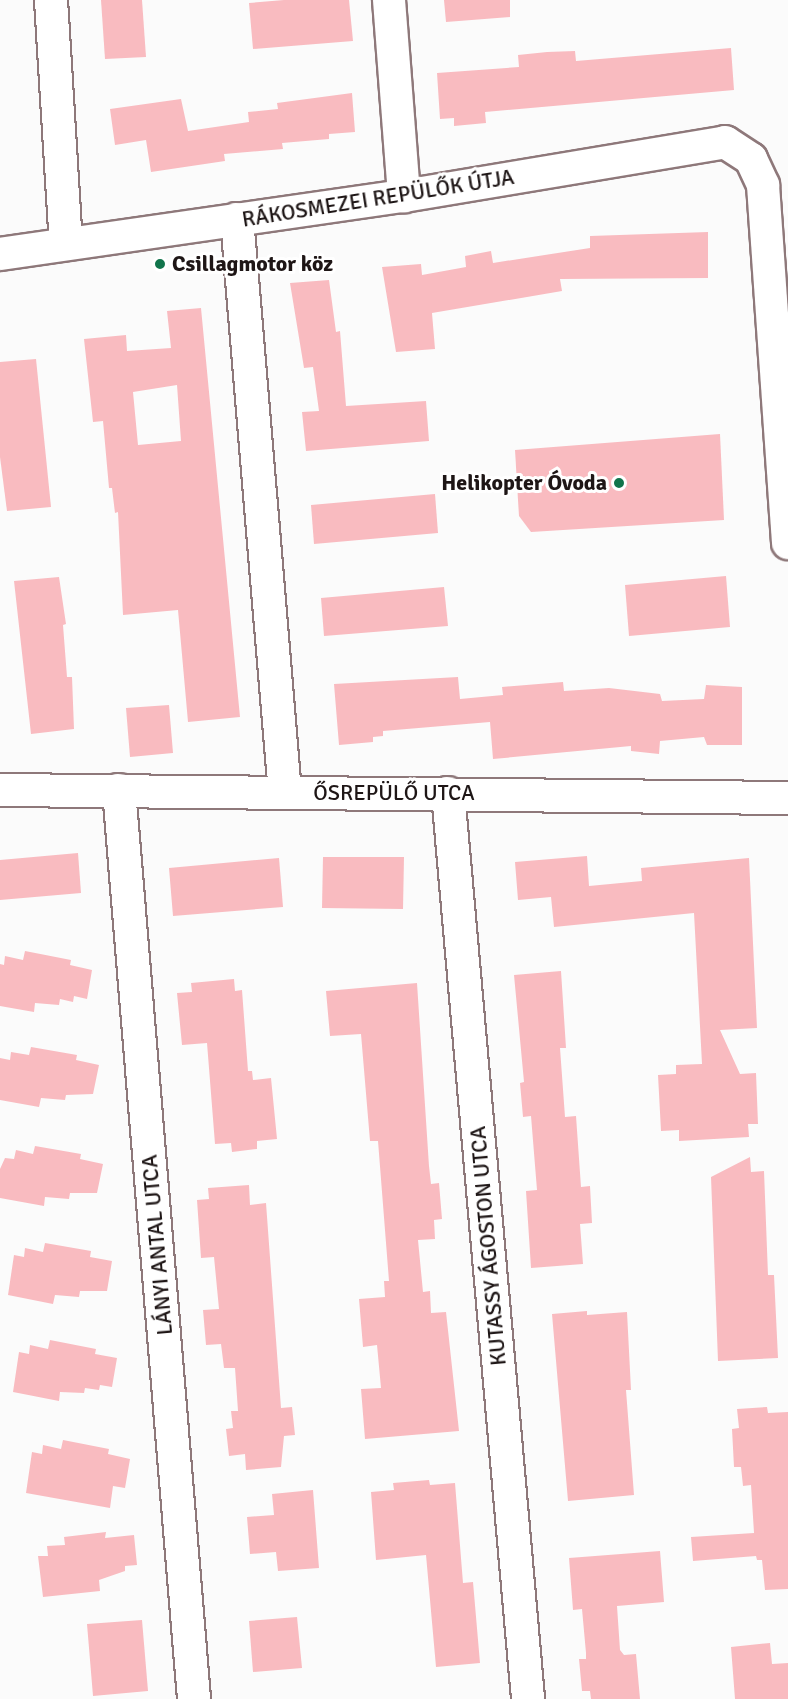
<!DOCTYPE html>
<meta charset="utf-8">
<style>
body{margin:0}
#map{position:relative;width:788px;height:1699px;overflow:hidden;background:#fbfbfb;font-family:Signika,sans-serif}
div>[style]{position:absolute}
.building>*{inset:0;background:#f9bbc0}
.roads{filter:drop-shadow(2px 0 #8e787a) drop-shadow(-2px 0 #8e787a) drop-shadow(0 2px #8e787a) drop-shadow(0 -2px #8e787a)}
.street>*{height:32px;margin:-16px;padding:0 16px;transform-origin:16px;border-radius:16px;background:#fff}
.dots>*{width:16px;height:16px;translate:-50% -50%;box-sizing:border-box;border:3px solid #fff;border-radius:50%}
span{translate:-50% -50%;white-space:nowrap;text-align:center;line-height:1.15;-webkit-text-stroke:6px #fff;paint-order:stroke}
.street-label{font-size:22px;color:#1e1616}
.poi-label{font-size:22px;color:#1e1616;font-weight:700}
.left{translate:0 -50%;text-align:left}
.right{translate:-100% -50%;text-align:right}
</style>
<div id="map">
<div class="building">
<div style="clip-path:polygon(101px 0,142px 0,146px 57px,105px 59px)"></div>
<div style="clip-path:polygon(284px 0,349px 0,353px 41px,253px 49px,249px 3px)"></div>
<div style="clip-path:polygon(444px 0,510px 0,510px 17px,446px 22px)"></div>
<div style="clip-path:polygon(731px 48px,734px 90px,485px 112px,486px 123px,454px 126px,454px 118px,440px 119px,437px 73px,519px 67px,518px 55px,547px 52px,575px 51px,576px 61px)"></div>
<div style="clip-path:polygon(352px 93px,355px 132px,329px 134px,329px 139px,282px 143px,283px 149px,224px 154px,225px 161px,151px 172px,146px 140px,115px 145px,110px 109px,181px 99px,188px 131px,249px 122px,248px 112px,278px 109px,277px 103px)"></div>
<div style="clip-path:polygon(708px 232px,708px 278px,560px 279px,562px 291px,432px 313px,435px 349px,396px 352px,382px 267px,421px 264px,422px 275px,466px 267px,465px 256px,491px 251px,493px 263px,590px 248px,590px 236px)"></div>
<div style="clip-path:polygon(329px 280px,336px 332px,340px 331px,346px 406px,426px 401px,429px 441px,306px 451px,302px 412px,319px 411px,313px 367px,304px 368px,290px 283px)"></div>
<div style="clip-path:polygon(evenodd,201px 308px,240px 717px,188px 722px,178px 610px,123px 615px,118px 512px,115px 513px,112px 488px,109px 488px,103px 421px,93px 422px,84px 339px,126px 335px,127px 351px,171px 348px,167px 311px,201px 308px,177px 385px,181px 441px,138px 445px,133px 392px,177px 385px)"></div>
<div style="clip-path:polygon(36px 359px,51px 507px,7px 511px,0 457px,0 362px)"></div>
<div style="clip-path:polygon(720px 434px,724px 520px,531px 532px,519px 516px,515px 450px)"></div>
<div style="clip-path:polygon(435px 494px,438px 533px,314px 544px,311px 505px)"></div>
<div style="clip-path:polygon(726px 576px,730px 627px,629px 636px,625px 585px)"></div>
<div style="clip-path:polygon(59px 577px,66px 624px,63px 625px,67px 677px,72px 677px,74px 729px,31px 734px,14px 581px)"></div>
<div style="clip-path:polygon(444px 587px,448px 626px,324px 636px,321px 598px)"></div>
<div style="clip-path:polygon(458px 677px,460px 699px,503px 695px,502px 687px,563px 682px,564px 691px,609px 688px,660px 694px,662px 701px,704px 699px,706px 685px,742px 687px,742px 745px,707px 745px,704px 737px,660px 741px,659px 754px,631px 751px,631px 746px,493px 759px,490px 722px,383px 731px,383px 736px,373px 737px,373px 742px,339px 745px,334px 684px)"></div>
<div style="clip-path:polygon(169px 705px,173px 753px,130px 757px,126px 708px)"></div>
<div style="clip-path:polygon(78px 853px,81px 893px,0 900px,0 860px)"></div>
<div style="clip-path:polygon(587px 856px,589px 886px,642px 881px,641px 868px,749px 858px,757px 1028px,720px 1030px,740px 1074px,756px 1073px,758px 1124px,748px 1124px,749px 1137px,679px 1141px,679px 1130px,661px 1131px,658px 1075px,676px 1074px,676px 1065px,702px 1064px,694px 913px,554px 927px,551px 897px,518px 900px,515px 862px)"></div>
<div style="clip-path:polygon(323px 857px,404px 857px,403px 909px,322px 908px)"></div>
<div style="clip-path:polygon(279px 858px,283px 907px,173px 916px,169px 868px)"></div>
<div style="clip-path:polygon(25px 951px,71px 960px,70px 965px,92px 970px,87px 999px,74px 996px,73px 1002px,60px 999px,59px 1005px,35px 1003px,34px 1012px,0 1006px,0 964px,4px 965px,5px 956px,23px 960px)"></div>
<div style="clip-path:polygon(561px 971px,566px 1048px,560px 1048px,565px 1117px,576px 1116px,581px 1187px,590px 1186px,592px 1223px,580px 1224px,583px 1264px,531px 1268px,526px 1191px,537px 1190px,531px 1116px,523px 1117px,520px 1083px,524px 1082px,514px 975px)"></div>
<div style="clip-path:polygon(234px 979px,235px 991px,242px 990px,248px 1071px,252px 1071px,253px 1080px,271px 1078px,277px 1139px,257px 1141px,257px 1149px,232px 1152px,231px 1143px,215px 1144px,207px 1043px,182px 1045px,177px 993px,192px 992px,191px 983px)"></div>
<div style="clip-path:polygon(417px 983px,429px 1166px,431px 1184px,439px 1183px,442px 1219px,434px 1220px,435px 1239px,418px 1240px,423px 1292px,430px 1291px,431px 1313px,446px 1312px,459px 1431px,365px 1439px,361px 1389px,381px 1388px,377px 1345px,363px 1347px,359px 1299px,385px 1297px,384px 1281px,389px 1281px,378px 1141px,370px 1141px,361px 1034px,330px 1036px,326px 991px)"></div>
<div style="clip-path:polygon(31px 1047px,77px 1055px,76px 1060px,99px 1065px,93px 1094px,66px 1095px,65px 1100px,41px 1098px,39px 1107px,0 1100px,0 1058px,10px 1060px,11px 1052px,29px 1055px)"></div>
<div style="clip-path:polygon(35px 1146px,81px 1154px,80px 1159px,103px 1164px,97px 1193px,70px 1193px,69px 1199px,45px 1197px,44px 1206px,0 1198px,0 1169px,5px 1158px,14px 1159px,16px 1150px,33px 1154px)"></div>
<div style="clip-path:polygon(750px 1157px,751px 1172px,764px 1171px,768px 1275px,774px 1275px,778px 1358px,718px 1361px,711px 1177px)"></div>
<div style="clip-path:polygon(249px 1185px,250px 1205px,266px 1203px,281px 1408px,292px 1407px,295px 1435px,284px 1436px,281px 1467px,246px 1470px,245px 1454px,229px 1456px,226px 1429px,233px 1428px,231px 1411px,238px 1411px,235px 1368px,224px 1368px,221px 1344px,206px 1345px,203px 1310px,219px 1309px,214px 1257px,201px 1258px,197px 1200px,209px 1199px,208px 1188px)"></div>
<div style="clip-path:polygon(45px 1243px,91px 1251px,90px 1257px,112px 1261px,107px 1291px,80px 1291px,79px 1297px,55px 1295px,53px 1304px,8px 1295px,14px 1255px,24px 1257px,25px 1248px,43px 1252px)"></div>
<div style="clip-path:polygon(587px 1311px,587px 1315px,627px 1312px,631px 1390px,626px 1390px,634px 1495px,568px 1501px,552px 1314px)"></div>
<div style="clip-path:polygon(50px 1340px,96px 1349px,95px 1354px,117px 1358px,112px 1387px,100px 1385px,99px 1390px,85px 1388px,84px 1393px,60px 1392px,59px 1401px,13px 1392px,19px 1352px,29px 1354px,30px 1345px,48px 1349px)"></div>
<div style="clip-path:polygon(767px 1407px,768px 1413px,788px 1412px,788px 1589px,765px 1590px,762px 1560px,757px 1560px,756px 1556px,693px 1561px,691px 1537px,754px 1533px,751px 1485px,743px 1486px,741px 1467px,734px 1467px,732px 1429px,739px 1428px,737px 1409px)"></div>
<div style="clip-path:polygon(63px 1440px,109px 1449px,108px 1454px,130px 1459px,125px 1488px,113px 1486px,110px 1508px,26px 1493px,32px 1452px,42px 1454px,43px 1445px,61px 1449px)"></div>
<div style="clip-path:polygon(429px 1480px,430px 1485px,455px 1483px,463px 1583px,473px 1582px,480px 1663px,436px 1667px,426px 1555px,376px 1560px,371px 1492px,394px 1490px,393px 1483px)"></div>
<div style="clip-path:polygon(313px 1490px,319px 1568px,278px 1571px,276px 1552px,250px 1554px,247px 1517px,274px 1515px,272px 1494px)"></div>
<div style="clip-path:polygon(106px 1532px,105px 1538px,134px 1535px,137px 1565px,125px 1566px,125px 1571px,99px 1580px,100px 1591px,43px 1597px,38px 1556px,48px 1556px,47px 1546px,65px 1545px,64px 1537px)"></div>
<div style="clip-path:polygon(660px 1551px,664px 1602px,617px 1606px,620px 1650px,624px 1655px,636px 1654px,640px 1699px,591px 1699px,590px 1691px,582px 1691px,579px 1659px,586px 1659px,586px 1653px,582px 1609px,573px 1610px,569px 1558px)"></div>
<div style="clip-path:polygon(297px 1617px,302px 1668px,253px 1672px,249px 1621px)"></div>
<div style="clip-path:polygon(142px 1620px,148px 1691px,93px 1696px,87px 1624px)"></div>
<div style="clip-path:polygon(770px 1643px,772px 1664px,788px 1663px,788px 1699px,735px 1699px,731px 1647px)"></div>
</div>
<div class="roads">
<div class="street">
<div style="left:51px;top:0;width:244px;rotate:86.5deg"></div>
<div style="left:389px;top:0;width:197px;rotate:85.6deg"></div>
<div style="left:237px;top:219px;width:576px;rotate:85.22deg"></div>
<div style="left:0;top:254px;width:408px;rotate:-8.2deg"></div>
<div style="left:404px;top:196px;width:326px;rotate:-9.5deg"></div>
<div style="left:725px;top:142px;width:31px;rotate:33deg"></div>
<div style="left:751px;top:159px;width:29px;rotate:65deg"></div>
<div style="left:763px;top:185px;width:359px;rotate:86deg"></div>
<div style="left:0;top:790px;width:788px;rotate:0.58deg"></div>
<div style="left:119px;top:790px;width:912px;rotate:85.28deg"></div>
<div style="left:448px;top:793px;width:910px;rotate:84.95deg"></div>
</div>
</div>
<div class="dots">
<div style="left:160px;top:264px;background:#11744b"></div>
<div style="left:619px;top:483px;background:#11744b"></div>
</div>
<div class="street-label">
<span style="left:378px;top:198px;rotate:-9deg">RÁKOSMEZEI REPÜLŐK ÚTJA</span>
<span style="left:394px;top:793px">ŐSREPÜLŐ UTCA</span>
<span style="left:157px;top:1245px;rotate:-95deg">LÁNYI ANTAL UTCA</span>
<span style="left:488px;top:1246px;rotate:-95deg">KUTASSY ÁGOSTON UTCA</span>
</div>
<div class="poi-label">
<span class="left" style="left:172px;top:264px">Csillagmotor köz</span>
<span class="right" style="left:607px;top:483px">Helikopter Óvoda</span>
</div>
</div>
